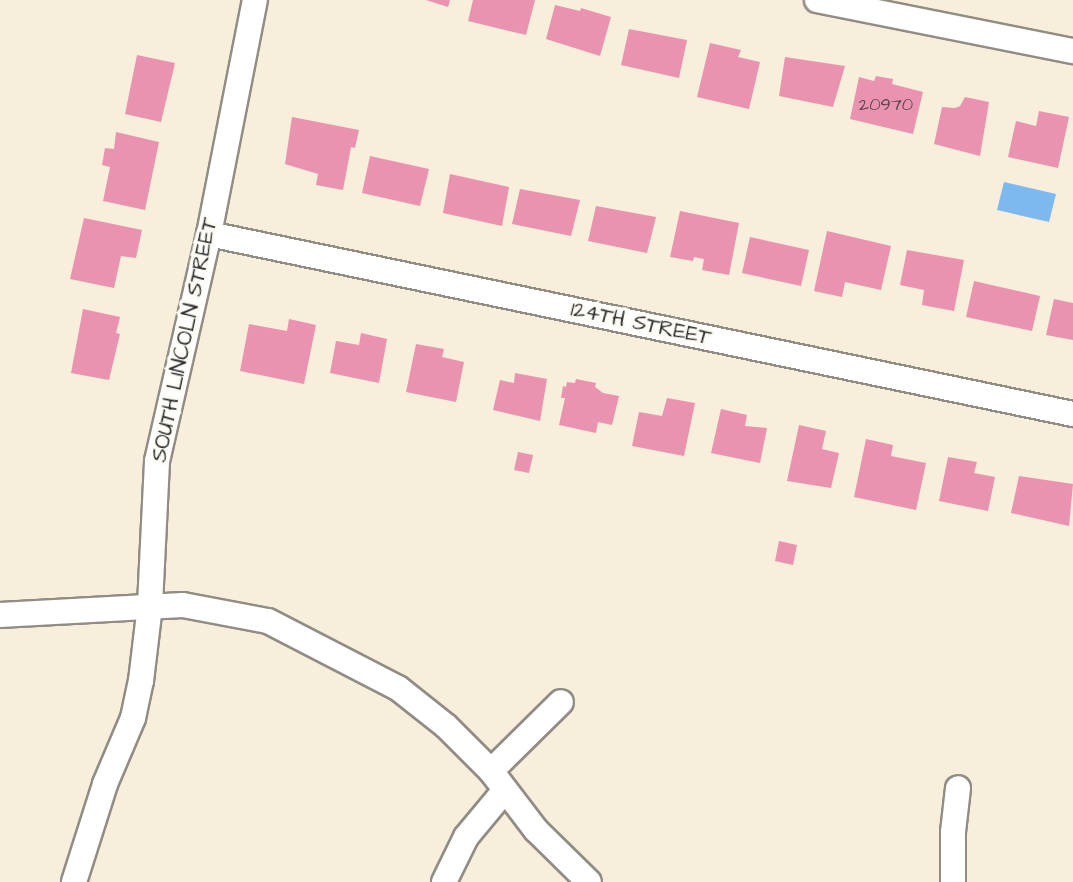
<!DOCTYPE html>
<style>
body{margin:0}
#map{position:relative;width:1073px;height:882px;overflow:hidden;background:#f7eedc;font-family:"Architects Daughter",sans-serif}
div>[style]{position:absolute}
.water>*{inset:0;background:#7db8ef}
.building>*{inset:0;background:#ea93b0}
.roads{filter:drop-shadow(2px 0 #918c84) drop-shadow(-2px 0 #918c84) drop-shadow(0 2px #918c84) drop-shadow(0 -2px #918c84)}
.minor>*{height:24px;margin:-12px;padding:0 12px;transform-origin:12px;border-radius:12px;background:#fff}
span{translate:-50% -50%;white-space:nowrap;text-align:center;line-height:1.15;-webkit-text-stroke:7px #fdfcf7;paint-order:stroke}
.number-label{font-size:18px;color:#5b454c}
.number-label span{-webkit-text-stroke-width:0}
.street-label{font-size:21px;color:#2b2b2b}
</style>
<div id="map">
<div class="water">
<div style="clip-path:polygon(1004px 182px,1056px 194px,1049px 222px,997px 210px)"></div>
</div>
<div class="building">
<div style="clip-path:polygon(426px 0,450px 0,448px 7px)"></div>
<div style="clip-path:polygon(473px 0,535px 0,526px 35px,468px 21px)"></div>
<div style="clip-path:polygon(555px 5px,580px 11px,581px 8px,611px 17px,600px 56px,546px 39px)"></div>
<div style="clip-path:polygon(629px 29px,687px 40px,679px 78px,621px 65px)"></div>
<div style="clip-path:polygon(710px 43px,741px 50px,738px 57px,760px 62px,749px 109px,697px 97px)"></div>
<div style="clip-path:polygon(137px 55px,175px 63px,161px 122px,125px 114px)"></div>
<div style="clip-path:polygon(785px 57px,845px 66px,833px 107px,779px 96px)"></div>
<div style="clip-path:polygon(876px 76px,893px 79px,892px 84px,923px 92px,913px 134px,850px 119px,859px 77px,874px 81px)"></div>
<div style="clip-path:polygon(965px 97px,989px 102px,980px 156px,934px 144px,942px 107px,955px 108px,960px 106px)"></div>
<div style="clip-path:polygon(1039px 111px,1069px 117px,1058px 168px,1008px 157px,1016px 121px,1036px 126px)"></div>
<div style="clip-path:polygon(292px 117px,359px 130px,355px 148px,351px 147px,343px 190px,316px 185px,318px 174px,285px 164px)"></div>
<div style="clip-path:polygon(116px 132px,159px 142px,145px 210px,103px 201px,110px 167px,102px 165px,105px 148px,114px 149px)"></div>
<div style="clip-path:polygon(370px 156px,429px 169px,420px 206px,362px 193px)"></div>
<div style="clip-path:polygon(450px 174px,509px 187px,502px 226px,443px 213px)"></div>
<div style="clip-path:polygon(520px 189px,580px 200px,571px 236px,512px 224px)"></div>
<div style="clip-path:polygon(596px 206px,656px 217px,647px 253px,588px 241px)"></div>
<div style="clip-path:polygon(680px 211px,739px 223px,729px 275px,702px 270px,704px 259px,694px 257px,693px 261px,670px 257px)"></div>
<div style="clip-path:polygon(84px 218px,142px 230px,136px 258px,121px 256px,114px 288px,70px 279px)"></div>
<div style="clip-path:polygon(827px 231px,891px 246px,881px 290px,845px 282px,842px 297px,814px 291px)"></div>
<div style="clip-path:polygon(750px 237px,809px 250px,801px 286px,742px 273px)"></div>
<div style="clip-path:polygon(907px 250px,964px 260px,954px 311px,922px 305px,924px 290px,900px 285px)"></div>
<div style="clip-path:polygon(974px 281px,1040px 296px,1032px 331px,966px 317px)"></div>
<div style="clip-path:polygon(1054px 299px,1073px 303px,1073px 340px,1046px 335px)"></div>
<div style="clip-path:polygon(83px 309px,120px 317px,116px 333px,120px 334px,109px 380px,71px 373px)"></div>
<div style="clip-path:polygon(289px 319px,316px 325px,304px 384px,240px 371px,249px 324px,287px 331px)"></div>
<div style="clip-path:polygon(361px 333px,387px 339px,379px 383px,330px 373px,336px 341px,359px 345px)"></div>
<div style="clip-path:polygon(416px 344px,444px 349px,442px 357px,464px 362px,456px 402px,406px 392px)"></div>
<div style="clip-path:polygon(515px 373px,547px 379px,540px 421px,493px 410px,500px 380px,514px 383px)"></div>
<div style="clip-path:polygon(576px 379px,596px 383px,595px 387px,603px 393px,619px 396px,612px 425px,598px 422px,596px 433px,559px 425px,565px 398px,561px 398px,563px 386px,566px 387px,567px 382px,575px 383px)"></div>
<div style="clip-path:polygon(667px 398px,695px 403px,684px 456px,632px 446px,639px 412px,662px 416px)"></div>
<div style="clip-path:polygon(721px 409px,747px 415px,745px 426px,767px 428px,760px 463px,711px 453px)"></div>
<div style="clip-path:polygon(799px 425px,826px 431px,822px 449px,839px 453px,831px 488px,787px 481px)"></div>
<div style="clip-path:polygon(866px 439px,893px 445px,891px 456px,926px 463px,916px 510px,854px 497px)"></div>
<div style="clip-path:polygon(518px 452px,533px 455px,529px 473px,514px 470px)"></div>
<div style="clip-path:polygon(948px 457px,977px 462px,974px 473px,995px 477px,988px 511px,939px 501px)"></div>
<div style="clip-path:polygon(1019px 476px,1073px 484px,1069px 526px,1011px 513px)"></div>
<div style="clip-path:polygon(779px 541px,797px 545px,793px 565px,775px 561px)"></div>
</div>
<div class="roads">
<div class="minor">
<div style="left:817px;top:0;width:261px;rotate:11.3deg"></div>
<div style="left:209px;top:234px;width:883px;rotate:11.77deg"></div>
<div style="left:0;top:615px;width:183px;rotate:-3.1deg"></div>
<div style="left:183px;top:605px;width:86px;rotate:10.7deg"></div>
<div style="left:268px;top:621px;width:146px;rotate:27.3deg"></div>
<div style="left:398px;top:688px;width:61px;rotate:38.4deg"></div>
<div style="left:446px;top:726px;width:64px;rotate:45deg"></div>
<div style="left:491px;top:771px;width:74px;rotate:52.7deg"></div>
<div style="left:536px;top:830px;width:74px;rotate:44.5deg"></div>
<div style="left:491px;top:771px;width:98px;rotate:-44.6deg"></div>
<div style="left:74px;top:882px;width:103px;rotate:-72.4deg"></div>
<div style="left:105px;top:784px;width:72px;rotate:-67deg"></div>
<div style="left:133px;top:718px;width:38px;rotate:-78deg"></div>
<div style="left:141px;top:681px;width:77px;rotate:-83.2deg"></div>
<div style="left:150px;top:605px;width:144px;rotate:-87.2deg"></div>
<div style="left:157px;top:461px;width:233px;rotate:-77.1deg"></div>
<div style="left:209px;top:234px;width:238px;rotate:-78.9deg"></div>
<div style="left:444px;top:882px;width:50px;rotate:-63.9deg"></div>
<div style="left:466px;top:837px;width:61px;rotate:-50.3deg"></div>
<div style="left:953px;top:882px;width:50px;rotate:-90deg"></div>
<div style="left:953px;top:832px;width:44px;rotate:-83.5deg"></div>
</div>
</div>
<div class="number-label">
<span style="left:886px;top:105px">20970</span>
</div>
<div class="street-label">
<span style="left:641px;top:324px;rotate:12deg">124TH STREET</span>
<span style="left:185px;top:340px;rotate:-78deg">SOUTH LINCOLN STREET</span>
</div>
</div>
